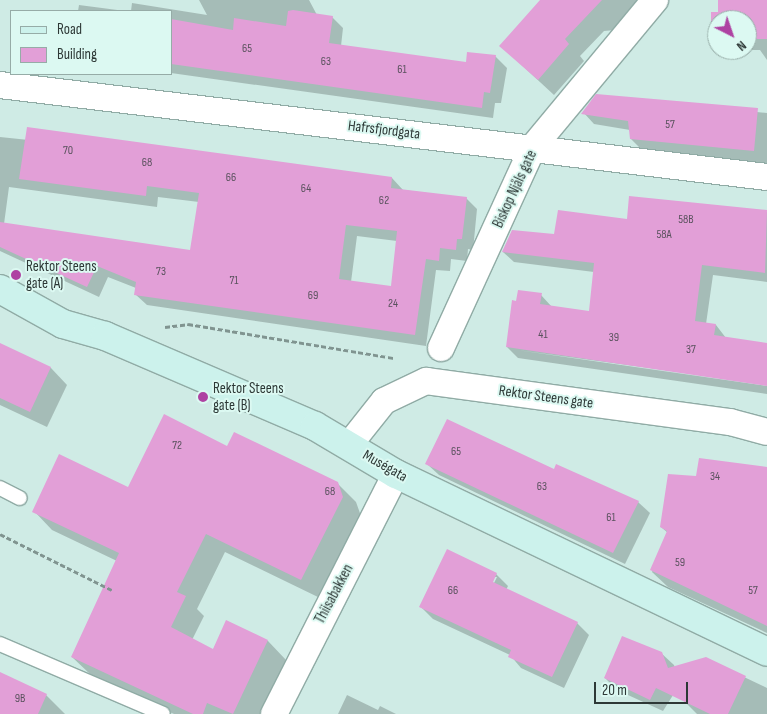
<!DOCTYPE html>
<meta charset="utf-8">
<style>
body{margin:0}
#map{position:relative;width:767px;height:714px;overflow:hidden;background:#cfebe5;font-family:"Sofia Sans Condensed",sans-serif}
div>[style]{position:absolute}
.shadow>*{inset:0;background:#0003}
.building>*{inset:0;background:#e29fd7}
.path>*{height:3px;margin-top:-1.5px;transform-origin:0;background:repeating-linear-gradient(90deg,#809490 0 5px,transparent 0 7.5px)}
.roads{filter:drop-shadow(1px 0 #90aba5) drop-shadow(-1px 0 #90aba5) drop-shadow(0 1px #90aba5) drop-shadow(0 -1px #90aba5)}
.lane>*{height:14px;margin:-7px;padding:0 7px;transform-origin:7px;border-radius:7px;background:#fff}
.street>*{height:26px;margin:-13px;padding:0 13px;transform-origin:13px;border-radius:13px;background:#fff}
.secondary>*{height:28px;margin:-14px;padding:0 14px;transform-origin:14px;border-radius:14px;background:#ccf2ec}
.dots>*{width:14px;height:14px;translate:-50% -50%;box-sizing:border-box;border:2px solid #dcf9f2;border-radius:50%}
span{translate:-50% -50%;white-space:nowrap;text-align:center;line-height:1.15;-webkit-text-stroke:4px #dcf9f2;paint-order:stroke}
.number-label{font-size:12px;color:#5a525e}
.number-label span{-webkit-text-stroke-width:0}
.street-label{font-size:15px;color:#2d3836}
.poi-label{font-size:15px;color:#2d3836}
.left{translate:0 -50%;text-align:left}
.legend{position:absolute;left:10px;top:10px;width:162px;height:65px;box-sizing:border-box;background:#dcf9f2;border:1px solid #96aca7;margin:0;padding:6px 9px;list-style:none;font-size:15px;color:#2d3836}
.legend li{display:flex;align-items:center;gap:10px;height:25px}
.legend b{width:25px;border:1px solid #96aca7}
.north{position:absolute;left:707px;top:10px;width:50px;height:50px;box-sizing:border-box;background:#dcf9f2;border:1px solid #96aca7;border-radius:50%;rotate:139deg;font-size:14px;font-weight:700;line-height:20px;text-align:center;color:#2d3836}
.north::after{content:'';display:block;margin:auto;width:18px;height:22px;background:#ae42a2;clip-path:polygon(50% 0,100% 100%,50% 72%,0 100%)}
.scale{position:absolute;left:594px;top:682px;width:94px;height:22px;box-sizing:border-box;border:2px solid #2d3836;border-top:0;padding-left:6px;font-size:15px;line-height:18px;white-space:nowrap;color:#2d3836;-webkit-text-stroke:4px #dcf9f2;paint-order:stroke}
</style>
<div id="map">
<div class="shadow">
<div style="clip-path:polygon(199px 0,309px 0,317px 15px,332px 17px,343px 28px,341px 46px,467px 63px,495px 56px,507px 68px,501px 103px,495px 103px,493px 118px,171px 73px,171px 11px,131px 11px,132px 3px,207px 15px)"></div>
<div style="clip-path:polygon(541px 0,651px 0,626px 29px,604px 31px,580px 56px,584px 61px,554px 95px,501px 46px)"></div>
<div style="clip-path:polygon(719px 0,767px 0,767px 60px,760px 50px,733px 50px,747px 50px,747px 20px,717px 20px,717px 43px,712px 39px,713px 13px,719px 13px)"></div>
<div style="clip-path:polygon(79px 5px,125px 11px,68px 11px,78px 11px)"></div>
<div style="clip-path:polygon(597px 96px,767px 113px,767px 164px,643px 151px,631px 139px,630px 130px,594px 124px,583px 112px)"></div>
<div style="clip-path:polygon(evenodd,0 137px,392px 178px,403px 190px,466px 198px,477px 209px,473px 250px,468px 249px,467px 261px,451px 259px,450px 271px,436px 270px,426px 346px,147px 305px,135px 294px,136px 288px,108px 277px,99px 297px,0 251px,0 137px,9px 187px,157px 207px,158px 197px,199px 202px,191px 252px,4px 224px,9px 187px,0 137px,357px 236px,397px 241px,392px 288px,351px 282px,357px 236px)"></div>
<div style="clip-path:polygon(630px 198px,767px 212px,767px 282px,713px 275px,706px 324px,716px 325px,726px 338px,767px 344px,767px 384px,517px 350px,767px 386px,767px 394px,518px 358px,507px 347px,518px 302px,541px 295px,552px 307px,590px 312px,594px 272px,514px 262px,503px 252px,628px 220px)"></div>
<div style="clip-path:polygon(0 345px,51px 368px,67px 385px,47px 427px,0 405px)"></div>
<div style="clip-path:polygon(228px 448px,337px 483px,356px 502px,361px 516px,320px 598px,225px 552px,197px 609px,204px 616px,192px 640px,213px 650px,227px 622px,268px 641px,286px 660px,261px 714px,174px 714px,91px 675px,72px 657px,117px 561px,52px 530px,34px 511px,129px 488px)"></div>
<div style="clip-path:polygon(427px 464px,554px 471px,638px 502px,650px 513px,625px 564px,439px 475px)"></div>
<div style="clip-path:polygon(767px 469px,767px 633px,668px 587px,652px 572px,668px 533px,661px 527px,697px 477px)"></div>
<div style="clip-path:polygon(evenodd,496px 574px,508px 586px,506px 590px,577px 623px,589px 635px,564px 688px,521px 668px,510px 655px,433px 619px,421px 607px,496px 574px,494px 577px,497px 577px,491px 589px,494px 577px)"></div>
<div style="clip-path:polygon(661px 653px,674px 665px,680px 684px,663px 711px,617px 690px,605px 678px)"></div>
<div style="clip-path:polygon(706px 659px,767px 688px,767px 714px,697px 714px,683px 700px)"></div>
<div style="clip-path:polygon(0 673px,46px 695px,65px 714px,0 714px)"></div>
<div style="clip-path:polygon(347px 695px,378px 710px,380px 706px,396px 714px,338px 714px)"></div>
</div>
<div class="building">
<div style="clip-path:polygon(540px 0,602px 0,565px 39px,569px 44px,538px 80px,499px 46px)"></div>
<div style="clip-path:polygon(718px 0,767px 0,767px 39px,747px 39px,747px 20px,717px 20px,717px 39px,711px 39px,711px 12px,718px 12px)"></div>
<div style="clip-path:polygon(293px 10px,333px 16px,329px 43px,466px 62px,467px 52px,496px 55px,490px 93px,484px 92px,482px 108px,171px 64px,171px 19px,233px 30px,234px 18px,286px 26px,288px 11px)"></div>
<div style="clip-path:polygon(596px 94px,758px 108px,754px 151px,630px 139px,628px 121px,581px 114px)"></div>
<div style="clip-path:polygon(evenodd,27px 127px,392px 177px,391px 188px,467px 197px,462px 239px,457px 239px,456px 250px,440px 248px,439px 261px,426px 259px,415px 335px,134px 295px,136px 282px,97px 266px,87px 287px,0 247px,0 222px,190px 250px,199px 193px,147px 186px,146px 196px,19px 179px,27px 127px,346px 225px,397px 231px,391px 286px,339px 279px,346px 225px)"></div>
<div style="clip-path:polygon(629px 196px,767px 210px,765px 273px,702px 265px,695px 321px,716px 324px,714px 335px,767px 343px,767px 386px,506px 347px,512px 300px,516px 301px,518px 290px,542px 293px,540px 304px,589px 311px,594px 263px,502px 252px,512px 230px,554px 234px,558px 210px,627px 219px)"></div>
<div style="clip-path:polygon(0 343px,51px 367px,30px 412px,0 398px)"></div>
<div style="clip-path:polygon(164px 414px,227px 446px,234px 432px,338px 482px,343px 497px,301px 580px,206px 534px,177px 592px,186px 596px,171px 627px,213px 649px,226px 620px,268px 640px,233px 714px,207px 703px,203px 714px,193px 714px,71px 657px,119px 553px,32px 512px,59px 454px,128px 487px)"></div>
<div style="clip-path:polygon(447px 419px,554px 469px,556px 464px,639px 501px,613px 553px,425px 464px)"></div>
<div style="clip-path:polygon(699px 458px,767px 467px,767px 626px,650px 570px,667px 531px,660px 527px,668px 474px,696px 476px)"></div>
<div style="clip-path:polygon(447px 549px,497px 573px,493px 582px,578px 622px,552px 677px,508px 657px,511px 650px,419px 607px)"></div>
<div style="clip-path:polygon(622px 636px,662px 652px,668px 668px,706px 657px,746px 676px,728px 714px,710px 714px,656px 688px,650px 700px,604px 678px)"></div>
<div style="clip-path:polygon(0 672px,47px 694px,38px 714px,0 714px)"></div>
</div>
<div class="path">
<div style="left:165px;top:327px;width:23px;rotate:-7deg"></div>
<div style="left:188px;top:324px;width:209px;rotate:9.4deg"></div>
<div style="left:0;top:534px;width:125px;rotate:26.6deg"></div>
</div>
<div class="roads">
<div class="lane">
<div style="left:0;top:488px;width:22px;rotate:27deg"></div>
<div style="left:0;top:644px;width:177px;rotate:23.2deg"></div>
</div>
<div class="street">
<div style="left:0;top:85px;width:772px;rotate:6.84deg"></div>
<div style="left:441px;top:348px;width:221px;rotate:-65.4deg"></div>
<div style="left:533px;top:147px;width:191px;rotate:-50.3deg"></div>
<div style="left:349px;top:445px;width:56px;rotate:-51.5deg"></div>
<div style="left:384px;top:401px;width:47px;rotate:-25.5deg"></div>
<div style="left:426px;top:381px;width:307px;rotate:7.7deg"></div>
<div style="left:730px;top:422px;width:38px;rotate:15deg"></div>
<div style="left:274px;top:714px;width:269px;rotate:-63.1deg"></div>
</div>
<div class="secondary">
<div style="left:0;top:289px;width:72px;rotate:29.1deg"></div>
<div style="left:63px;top:324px;width:44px;rotate:15.9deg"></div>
<div style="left:105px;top:336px;width:228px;rotate:23.2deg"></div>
<div style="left:315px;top:426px;width:94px;rotate:30.7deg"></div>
<div style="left:396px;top:474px;width:411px;rotate:25.6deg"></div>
</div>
</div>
<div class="dots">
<div style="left:16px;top:275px;background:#ae42a2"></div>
<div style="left:203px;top:397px;background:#ae42a2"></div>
</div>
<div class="number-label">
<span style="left:247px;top:49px">65</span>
<span style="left:326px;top:62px">63</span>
<span style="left:402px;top:70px">61</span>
<span style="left:670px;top:125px">57</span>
<span style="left:68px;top:151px">70</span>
<span style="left:147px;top:163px">68</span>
<span style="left:231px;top:178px">66</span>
<span style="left:306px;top:189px">64</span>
<span style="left:384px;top:201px">62</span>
<span style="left:686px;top:220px">58B</span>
<span style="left:664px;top:235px">58A</span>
<span style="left:161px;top:272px">73</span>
<span style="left:234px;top:281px">71</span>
<span style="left:313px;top:296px">69</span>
<span style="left:393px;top:304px">24</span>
<span style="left:543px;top:335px">41</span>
<span style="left:614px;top:338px">39</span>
<span style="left:691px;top:350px">37</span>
<span style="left:177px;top:446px">72</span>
<span style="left:456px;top:452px">65</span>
<span style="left:715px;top:477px">34</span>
<span style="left:542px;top:487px">63</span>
<span style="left:330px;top:492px">68</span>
<span style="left:611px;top:518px">61</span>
<span style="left:680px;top:563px">59</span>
<span style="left:453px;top:591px">66</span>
<span style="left:753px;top:591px">57</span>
<span style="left:20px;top:699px">9B</span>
</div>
<div class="street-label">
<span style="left:384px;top:130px;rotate:7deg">Hafrsfjordgata</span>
<span style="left:515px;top:189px;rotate:-65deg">Biskop Njåls gate</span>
<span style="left:546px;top:397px;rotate:8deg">Rektor Steens gate</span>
<span style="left:385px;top:466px;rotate:30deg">Muségata</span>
<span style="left:334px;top:594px;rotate:-62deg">Thiisabakken</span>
</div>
<div class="poi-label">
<span class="left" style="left:26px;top:275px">Rektor Steens<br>gate (A)</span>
<span class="left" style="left:213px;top:397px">Rektor Steens<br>gate (B)</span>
</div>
<ul class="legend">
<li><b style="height:6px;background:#ccf2ec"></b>Road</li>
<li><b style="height:14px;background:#e29fd7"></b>Building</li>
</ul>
<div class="north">N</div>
<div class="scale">20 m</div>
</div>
